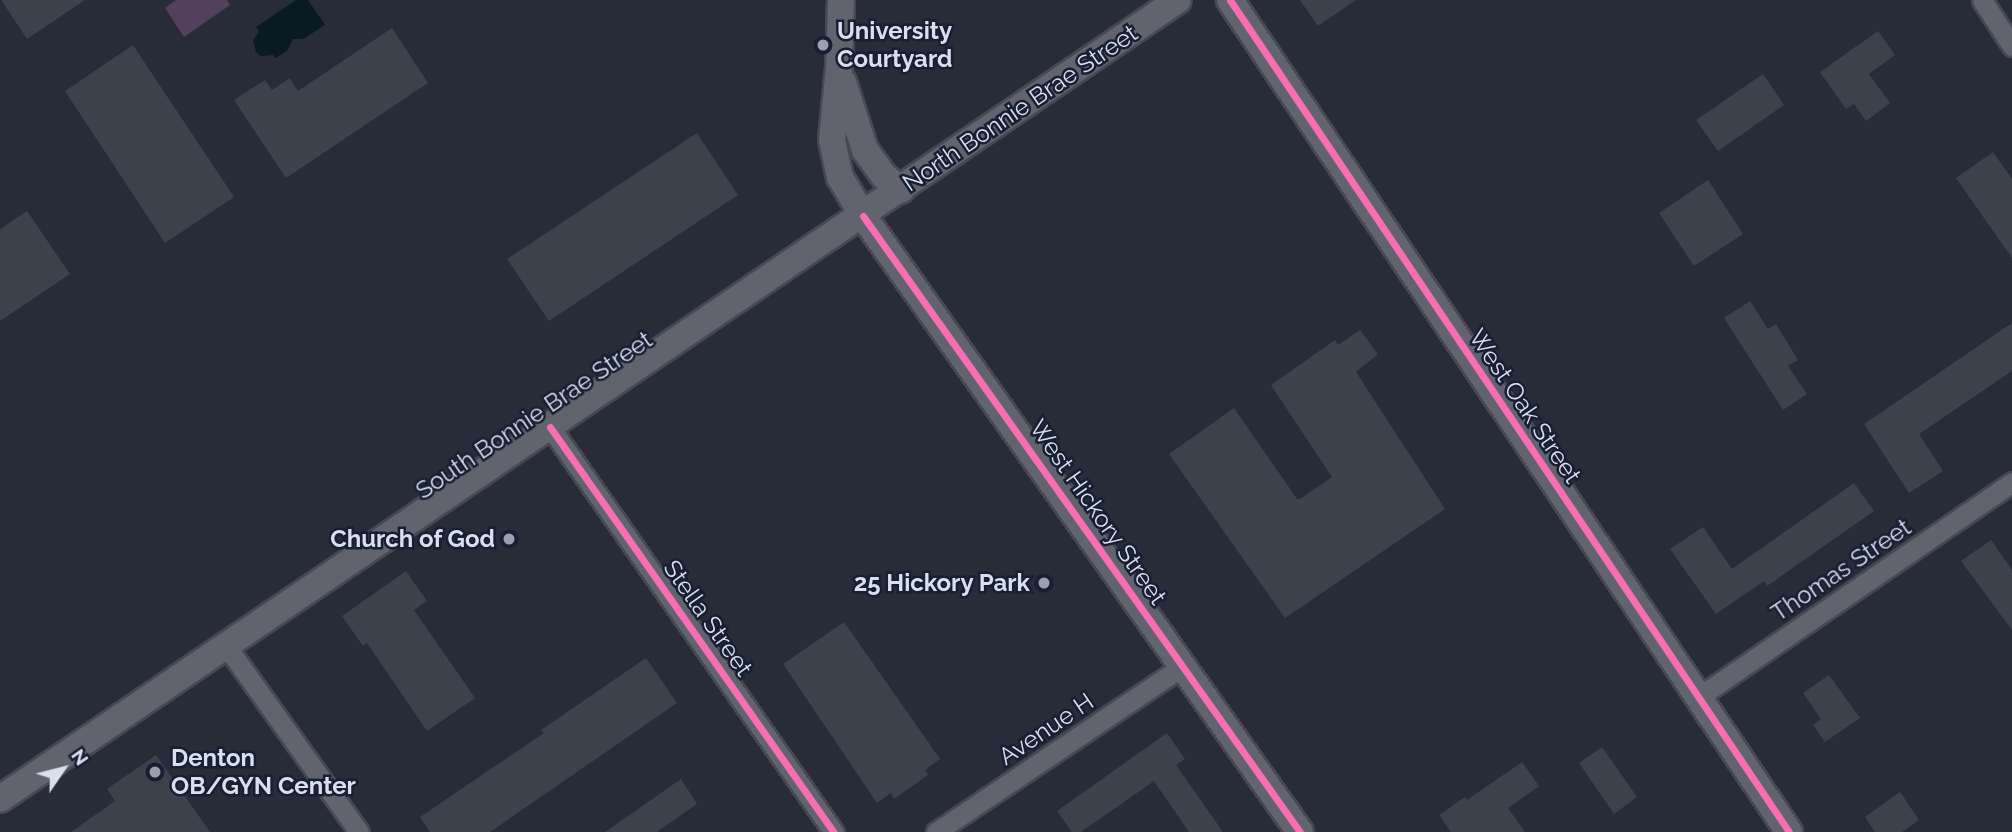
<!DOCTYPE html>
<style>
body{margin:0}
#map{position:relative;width:2012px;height:832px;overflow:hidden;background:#282c38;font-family:Raleway,sans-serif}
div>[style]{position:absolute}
.green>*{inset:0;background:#53405e}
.water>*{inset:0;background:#081a22}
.building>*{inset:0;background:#3c424c}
.roads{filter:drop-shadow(2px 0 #464954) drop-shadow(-2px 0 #464954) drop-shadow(0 2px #464954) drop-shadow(0 -2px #464954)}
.minor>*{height:19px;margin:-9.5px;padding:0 9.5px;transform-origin:9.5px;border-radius:9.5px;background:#61646e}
.secondary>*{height:26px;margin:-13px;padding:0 13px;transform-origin:13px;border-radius:13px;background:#61646e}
.cycleway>*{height:7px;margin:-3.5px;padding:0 3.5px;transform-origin:3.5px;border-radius:3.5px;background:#f96db3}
.dots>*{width:19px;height:19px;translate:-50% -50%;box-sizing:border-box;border:4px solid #181e34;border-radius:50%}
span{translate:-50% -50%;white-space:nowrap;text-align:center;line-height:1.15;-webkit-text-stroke:5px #181e34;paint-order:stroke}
.poi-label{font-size:24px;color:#dadfee;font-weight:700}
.left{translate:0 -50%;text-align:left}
.right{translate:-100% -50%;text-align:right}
.street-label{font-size:24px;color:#dadfee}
.north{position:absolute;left:28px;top:734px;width:70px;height:70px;-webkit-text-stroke:5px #181e34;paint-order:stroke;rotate:55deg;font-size:19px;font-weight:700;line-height:28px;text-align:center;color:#dadfee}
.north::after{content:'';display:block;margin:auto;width:24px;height:32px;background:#dadfee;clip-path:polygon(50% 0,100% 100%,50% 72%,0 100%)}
</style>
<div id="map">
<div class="green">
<div style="clip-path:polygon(176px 0,227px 0,230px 5px,184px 37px,165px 8px)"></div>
</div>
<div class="water">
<div style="clip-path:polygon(296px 0,308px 0,325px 25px,303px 39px,293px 39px,287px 51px,276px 58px,273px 55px,261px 56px,256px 52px,253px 40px,259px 32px,256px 27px)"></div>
</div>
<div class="building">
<div style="clip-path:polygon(1px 0,85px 0,27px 39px)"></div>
<div style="clip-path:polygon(1300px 0,1356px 0,1318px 26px)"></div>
<div style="clip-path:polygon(392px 28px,428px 83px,286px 178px,234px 100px,265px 80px,272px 90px,290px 78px,298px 91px)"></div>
<div style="clip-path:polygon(1878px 31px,1895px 55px,1869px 74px,1890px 103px,1866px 121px,1854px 104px,1846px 109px,1820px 72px)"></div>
<div style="clip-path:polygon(133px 45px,234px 197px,165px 243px,65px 91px)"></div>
<div style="clip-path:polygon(1763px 74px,1784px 105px,1718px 151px,1696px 120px)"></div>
<div style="clip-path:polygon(697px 133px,738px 195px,549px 321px,507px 259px)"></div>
<div style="clip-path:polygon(1993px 152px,2012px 179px,2012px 258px,1956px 178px)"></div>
<div style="clip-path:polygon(1708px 180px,1743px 234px,1694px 266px,1659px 213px)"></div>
<div style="clip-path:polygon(27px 211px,70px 274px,0 321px,0 229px)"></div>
<div style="clip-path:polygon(1750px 301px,1768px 329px,1776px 324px,1798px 360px,1788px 366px,1807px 394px,1783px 410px,1724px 318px)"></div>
<div style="clip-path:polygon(2012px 323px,2012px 371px,1919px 434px,1943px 471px,1909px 493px,1864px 424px)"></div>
<div style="clip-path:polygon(1360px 330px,1378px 354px,1356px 372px,1445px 509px,1285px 618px,1169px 454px,1234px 408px,1297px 499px,1300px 499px,1332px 477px,1271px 385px,1335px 340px,1338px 345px)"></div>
<div style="clip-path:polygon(1854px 483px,1874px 511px,1767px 586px,1764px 581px,1716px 614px,1670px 549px,1703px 527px,1732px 569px)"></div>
<div style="clip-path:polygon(1991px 540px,2012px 570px,2012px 630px,1961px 561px)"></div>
<div style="clip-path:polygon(406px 571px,427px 601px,414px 610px,475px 698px,427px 731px,367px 643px,363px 646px,342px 616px)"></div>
<div style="clip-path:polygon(844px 622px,940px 759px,925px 770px,928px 775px,894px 799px,891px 793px,877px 803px,783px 664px)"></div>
<div style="clip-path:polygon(646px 658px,677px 703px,490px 832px,430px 832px,420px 817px,544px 733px,541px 730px)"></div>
<div style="clip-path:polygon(1829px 675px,1860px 718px,1825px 742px,1813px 725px,1821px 719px,1803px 693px)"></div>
<div style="clip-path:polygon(1167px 733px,1185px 759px,1176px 765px,1223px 832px,1189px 832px,1154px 781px,1081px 832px,1072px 832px,1057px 811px)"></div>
<div style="clip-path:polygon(1602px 747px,1637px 797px,1614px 814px,1579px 763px)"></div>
<div style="clip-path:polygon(156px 755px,210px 832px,71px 832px,115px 801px,107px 789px)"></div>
<div style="clip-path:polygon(1522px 762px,1539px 786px,1508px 808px,1525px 832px,1451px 832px,1439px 815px,1465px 797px,1467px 800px)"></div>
<div style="clip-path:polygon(681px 779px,697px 804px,657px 832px,605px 832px)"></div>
<div style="clip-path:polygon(1900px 792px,1919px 820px,1902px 832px,1875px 832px,1865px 817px)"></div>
</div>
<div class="roads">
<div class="minor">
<div style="left:1982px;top:0;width:55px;rotate:56.9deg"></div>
<div style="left:550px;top:427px;width:495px;rotate:55deg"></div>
<div style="left:227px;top:647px;width:227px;rotate:54.5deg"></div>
<div style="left:1697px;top:698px;width:382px;rotate:-34.4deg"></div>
<div style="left:936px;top:832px;width:298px;rotate:-33.9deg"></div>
</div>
<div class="secondary">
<div style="left:841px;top:0;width:67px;rotate:91.7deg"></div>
<div style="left:839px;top:67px;width:73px;rotate:95.5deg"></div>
<div style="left:832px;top:140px;width:38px;rotate:78deg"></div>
<div style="left:840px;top:177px;width:45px;rotate:59.5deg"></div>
<div style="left:863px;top:216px;width:755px;rotate:54.65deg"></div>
<div style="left:1230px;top:0;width:1002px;rotate:56.1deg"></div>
<div style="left:843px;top:82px;width:71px;rotate:72.1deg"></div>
<div style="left:865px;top:150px;width:32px;rotate:54deg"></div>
<div style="left:884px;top:176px;width:22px;rotate:39deg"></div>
<div style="left:0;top:799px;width:1423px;rotate:-34.15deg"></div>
</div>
</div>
<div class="cycleway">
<div style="left:1230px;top:0;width:1002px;rotate:56.1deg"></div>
<div style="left:863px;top:216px;width:755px;rotate:54.65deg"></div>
<div style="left:550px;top:427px;width:495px;rotate:55deg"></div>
</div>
<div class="dots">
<div style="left:823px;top:45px;background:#9ca0ae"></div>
<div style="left:509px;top:539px;background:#9ca0ae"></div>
<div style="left:1044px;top:583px;background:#9ca0ae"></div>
<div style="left:155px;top:772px;background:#9ca0ae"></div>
</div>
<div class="poi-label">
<span class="left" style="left:837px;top:45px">University<br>Courtyard</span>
<span class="right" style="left:495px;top:539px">Church of God</span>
<span class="right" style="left:1030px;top:583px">25 Hickory Park</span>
<span class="left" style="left:171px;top:772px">Denton<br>OB/GYN Center</span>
</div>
<div class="street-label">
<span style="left:1020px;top:108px;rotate:-34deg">North Bonnie Brae Street</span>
<span style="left:1525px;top:406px;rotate:56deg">West Oak Street</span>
<span style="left:534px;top:415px;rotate:-34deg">South Bonnie Brae Street</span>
<span style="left:1098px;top:512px;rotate:55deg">West Hickory Street</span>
<span style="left:1841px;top:570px;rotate:-34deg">Thomas Street</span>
<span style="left:708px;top:618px;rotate:55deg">Stella Street</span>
<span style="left:1046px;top:729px;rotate:-34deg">Avenue H</span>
</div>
<div class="north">N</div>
</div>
